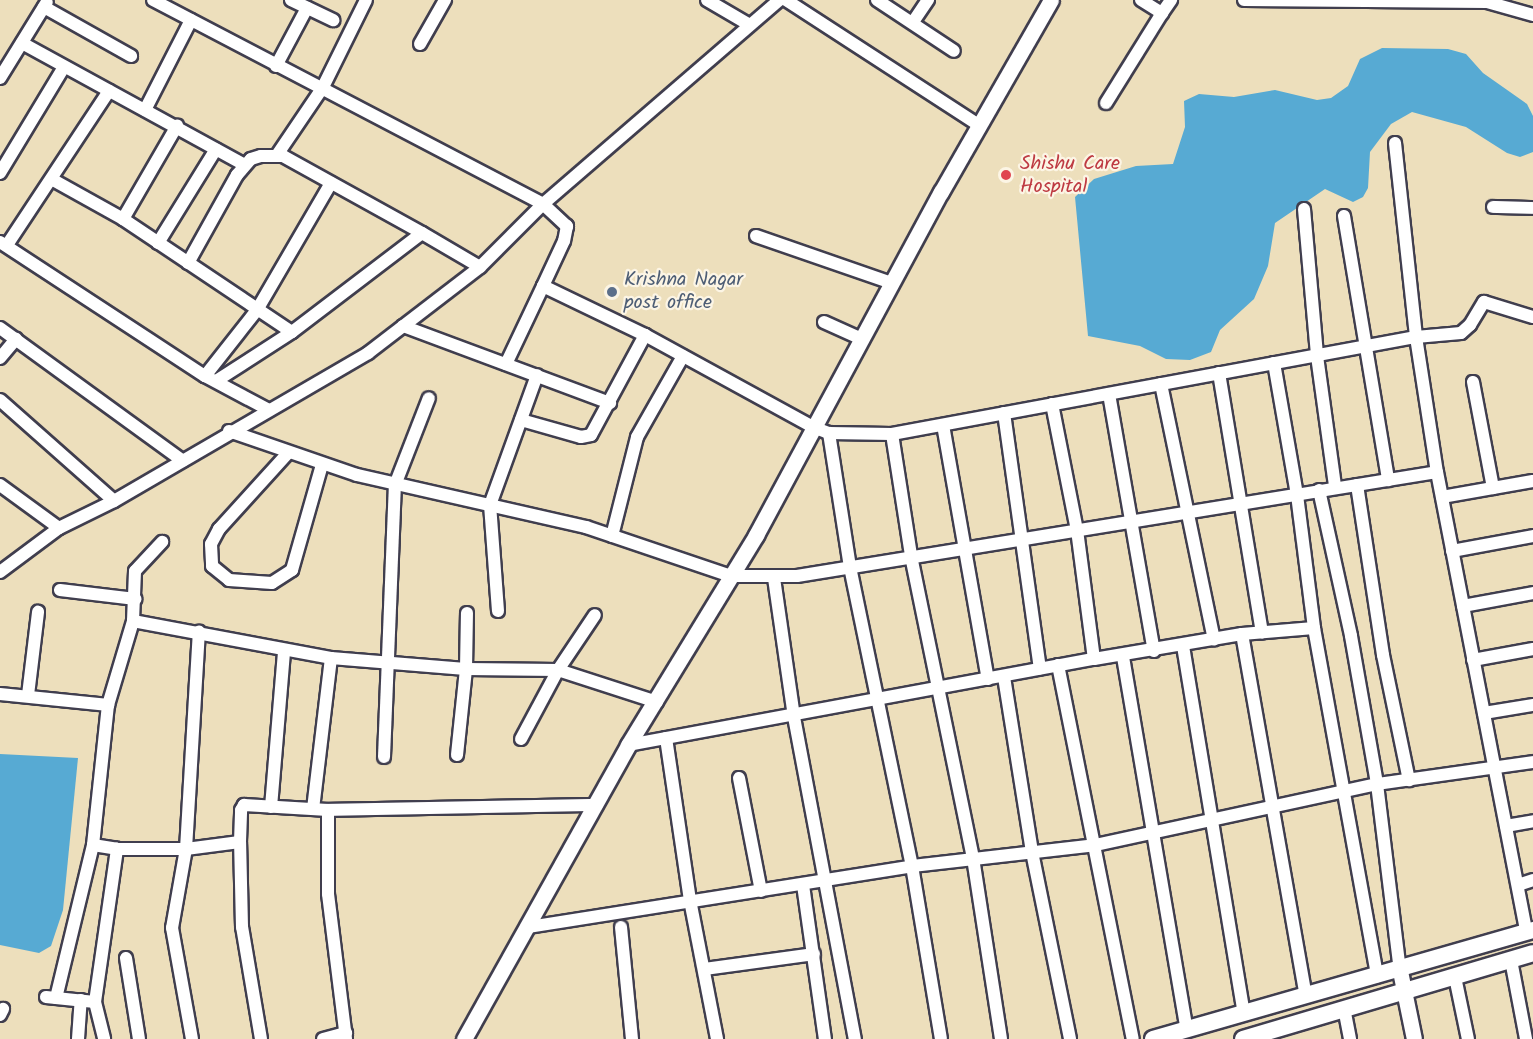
<!DOCTYPE html>
<style>
body{margin:0}
#map{position:relative;width:1533px;height:1039px;overflow:hidden;background:#eddfbc;font-family:Kalam,sans-serif}
div>[style]{position:absolute}
.water>*{inset:0;background:#57aad3}
.roads{filter:drop-shadow(2px 0 #403e4e) drop-shadow(-2px 0 #403e4e) drop-shadow(0 2px #403e4e) drop-shadow(0 -2px #403e4e)}
.minor>*{height:12px;margin:-6px;padding:0 6px;transform-origin:6px;border-radius:6px;background:#fff}
.tertiary>*{height:15px;margin:-7.5px;padding:0 7.5px;transform-origin:7.5px;border-radius:7.5px;background:#fff}
.secondary>*{height:16px;margin:-8px;padding:0 8px;transform-origin:8px;border-radius:8px;background:#fff}
.dots>*{width:16px;height:16px;translate:-50% -50%;box-sizing:border-box;border:3px solid #fcf5e5;border-radius:50%}
span{translate:-50% -50%;white-space:nowrap;text-align:center;line-height:1.15;-webkit-text-stroke:4.5px #fcf5e5;paint-order:stroke}
.health-label{font-size:20px;color:#be3a42}
.left{translate:0 -50%;text-align:left}
.service-label{font-size:20px;color:#4e5e75}
</style>
<div id="map">
<div class="water">
<div style="clip-path:polygon(1382px 48px,1448px 49px,1466px 54px,1483px 73px,1527px 104px,1533px 116px,1533px 152px,1520px 157px,1507px 153px,1466px 127px,1412px 112px,1391px 124px,1370px 152px,1368px 188px,1363px 197px,1353px 202px,1325px 189px,1275px 223px,1268px 266px,1254px 299px,1220px 330px,1211px 352px,1190px 360px,1166px 359px,1140px 346px,1088px 336px,1075px 197px,1094px 179px,1136px 166px,1173px 164px,1185px 127px,1184px 101px,1199px 94px,1234px 97px,1275px 90px,1317px 100px,1331px 98px,1348px 86px,1360px 59px)"></div>
<div style="clip-path:polygon(0 754px,78px 758px,63px 910px,51px 946px,39px 953px,0 945px)"></div>
</div>
<div class="roads">
<div class="minor">
<div style="left:153px;top:0;width:440px;rotate:27.6deg"></div>
<div style="left:543px;top:204px;width:33px;rotate:43deg"></div>
<div style="left:567px;top:226px;width:15px;rotate:101deg"></div>
<div style="left:564px;top:241px;width:50px;rotate:115deg"></div>
<div style="left:291px;top:0;width:47px;rotate:25.5deg"></div>
<div style="left:707px;top:0;width:48px;rotate:30.3deg"></div>
<div style="left:786px;top:0;width:231px;rotate:33deg"></div>
<div style="left:877px;top:0;width:92px;rotate:33.5deg"></div>
<div style="left:1141px;top:0;width:25px;rotate:32deg"></div>
<div style="left:1162px;top:13px;width:16px;rotate:-55deg"></div>
<div style="left:1244px;top:0;width:243px;rotate:0.5deg"></div>
<div style="left:1487px;top:2px;width:48px;rotate:15.8deg"></div>
<div style="left:44px;top:7px;width:100px;rotate:29.4deg"></div>
<div style="left:913px;top:22px;width:27px;rotate:-56deg"></div>
<div style="left:22px;top:43px;width:254px;rotate:28.7deg"></div>
<div style="left:420px;top:44px;width:51px;rotate:-60.4deg"></div>
<div style="left:276px;top:66px;width:66px;rotate:-61.9deg"></div>
<div style="left:0;top:78px;width:89px;rotate:-58.3deg"></div>
<div style="left:1106px;top:103px;width:106px;rotate:-58.1deg"></div>
<div style="left:145px;top:110px;width:101px;rotate:-62.9deg"></div>
<div style="left:1395px;top:143px;width:195px;rotate:83.8deg"></div>
<div style="left:1416px;top:337px;width:137px;rotate:81.2deg"></div>
<div style="left:1437px;top:472px;width:468px;rotate:79deg"></div>
<div style="left:277px;top:155px;width:82px;rotate:-55.9deg"></div>
<div style="left:323px;top:87px;width:97px;rotate:-63.7deg"></div>
<div style="left:0;top:173px;width:124px;rotate:-58.9deg"></div>
<div style="left:53px;top:180px;width:80px;rotate:29.1deg"></div>
<div style="left:123px;top:219px;width:203px;rotate:33.8deg"></div>
<div style="left:1493px;top:207px;width:40px;rotate:1.4deg"></div>
<div style="left:1304px;top:209px;width:148px;rotate:84.9deg"></div>
<div style="left:1317px;top:356px;width:130px;rotate:82.1deg"></div>
<div style="left:1344px;top:216px;width:268px;rotate:80.5deg"></div>
<div style="left:123px;top:219px;width:108px;rotate:-59.9deg"></div>
<div style="left:756px;top:236px;width:144px;rotate:19.1deg"></div>
<div style="left:0;top:242px;width:245px;rotate:33.2deg"></div>
<div style="left:205px;top:376px;width:72px;rotate:28deg"></div>
<div style="left:158px;top:243px;width:110px;rotate:-58.3deg"></div>
<div style="left:7px;top:245px;width:185px;rotate:-56.5deg"></div>
<div style="left:188px;top:263px;width:101px;rotate:-60.9deg"></div>
<div style="left:237px;top:175px;width:21px;rotate:-49deg"></div>
<div style="left:251px;top:159px;width:10px;rotate:-17deg"></div>
<div style="left:261px;top:156px;width:22px"></div>
<div style="left:283px;top:156px;width:159px;rotate:29deg"></div>
<div style="left:824px;top:322px;width:42px;rotate:24.1deg"></div>
<div style="left:403px;top:326px;width:221px;rotate:20.4deg"></div>
<div style="left:0;top:328px;width:226px;rotate:36deg"></div>
<div style="left:0;top:358px;width:25px;rotate:-50deg"></div>
<div style="left:1274px;top:363px;width:134px;rotate:80.1deg"></div>
<div style="left:1297px;top:495px;width:134px;rotate:82.7deg"></div>
<div style="left:1314px;top:628px;width:354px;rotate:79.7deg"></div>
<div style="left:506px;top:364px;width:86px;rotate:-64.6deg"></div>
<div style="left:543px;top:286px;width:113px;rotate:25.7deg"></div>
<div style="left:645px;top:335px;width:192px;rotate:28.7deg"></div>
<div style="left:813px;top:427px;width:17px;rotate:21deg"></div>
<div style="left:829px;top:433px;width:63px;rotate:0.9deg"></div>
<div style="left:892px;top:434px;width:533px;rotate:-10.49deg"></div>
<div style="left:1416px;top:337px;width:45px;rotate:-5.1deg"></div>
<div style="left:1461px;top:333px;width:12px;rotate:-42deg"></div>
<div style="left:1470px;top:325px;width:27px;rotate:-59deg"></div>
<div style="left:1484px;top:302px;width:51px;rotate:17deg"></div>
<div style="left:1219px;top:373px;width:263px;rotate:80.6deg"></div>
<div style="left:205px;top:376px;width:84px;rotate:-51.8deg"></div>
<div style="left:257px;top:310px;width:147px;rotate:-59.8deg"></div>
<div style="left:216px;top:381px;width:90px;rotate:-32.8deg"></div>
<div style="left:292px;top:332px;width:163px;rotate:-37.3deg"></div>
<div style="left:422px;top:233px;width:67px;rotate:30.4deg"></div>
<div style="left:1473px;top:382px;width:108px;rotate:79.3deg"></div>
<div style="left:1161px;top:384px;width:261px;rotate:78.3deg"></div>
<div style="left:1109px;top:394px;width:261px;rotate:80.1deg"></div>
<div style="left:0;top:400px;width:152px;rotate:41.5deg"></div>
<div style="left:1052px;top:404px;width:128px;rotate:78.8deg"></div>
<div style="left:1077px;top:530px;width:130px;rotate:82.5deg"></div>
<div style="left:1004px;top:413px;width:258px;rotate:82deg"></div>
<div style="left:521px;top:420px;width:62px;rotate:15.8deg"></div>
<div style="left:581px;top:437px;width:10px;rotate:-11deg"></div>
<div style="left:591px;top:435px;width:114px;rotate:-61.6deg"></div>
<div style="left:943px;top:425px;width:258px;rotate:80deg"></div>
<div style="left:229px;top:431px;width:135px;rotate:19deg"></div>
<div style="left:357px;top:475px;width:235px;rotate:12.8deg"></div>
<div style="left:586px;top:527px;width:153px;rotate:18.7deg"></div>
<div style="left:731px;top:576px;width:66px"></div>
<div style="left:797px;top:576px;width:648px;rotate:-9.23deg"></div>
<div style="left:829px;top:433px;width:136px;rotate:81.1deg"></div>
<div style="left:850px;top:567px;width:305px;rotate:78.3deg"></div>
<div style="left:912px;top:866px;width:175px;rotate:80.5deg"></div>
<div style="left:892px;top:434px;width:123px;rotate:81.1deg"></div>
<div style="left:911px;top:556px;width:308px;rotate:78.4deg"></div>
<div style="left:973px;top:858px;width:183px;rotate:81.2deg"></div>
<div style="left:288px;top:453px;width:103px;rotate:132.2deg"></div>
<div style="left:219px;top:529px;width:17px;rotate:118deg"></div>
<div style="left:211px;top:544px;width:22px;rotate:87deg"></div>
<div style="left:212px;top:566px;width:22px;rotate:39deg"></div>
<div style="left:229px;top:580px;width:43px;rotate:4deg"></div>
<div style="left:272px;top:583px;width:24px;rotate:-33deg"></div>
<div style="left:292px;top:570px;width:109px;rotate:-74.1deg"></div>
<div style="left:0;top:485px;width:73px;rotate:36.1deg"></div>
<div style="left:1357px;top:485px;width:172px;rotate:81.3deg"></div>
<div style="left:1383px;top:655px;width:128px;rotate:78.3deg"></div>
<div style="left:1319px;top:490px;width:149px;rotate:77.6deg"></div>
<div style="left:1351px;top:636px;width:150px;rotate:80deg"></div>
<div style="left:1377px;top:784px;width:188px;rotate:83deg"></div>
<div style="left:1442px;top:497px;width:92px;rotate:-10deg"></div>
<div style="left:612px;top:536px;width:102px;rotate:-75.8deg"></div>
<div style="left:637px;top:437px;width:93px;rotate:-60.4deg"></div>
<div style="left:1452px;top:551px;width:82px;rotate:-10.5deg"></div>
<div style="left:0;top:572px;width:74px;rotate:-36.7deg"></div>
<div style="left:59px;top:528px;width:61px;rotate:-26.1deg"></div>
<div style="left:114px;top:501px;width:294px;rotate:-30.2deg"></div>
<div style="left:368px;top:353px;width:141px;rotate:-37.5deg"></div>
<div style="left:480px;top:267px;width:89px;rotate:-45deg"></div>
<div style="left:543px;top:204px;width:312px;rotate:-40.8deg"></div>
<div style="left:774px;top:578px;width:140px;rotate:81.8deg"></div>
<div style="left:794px;top:717px;width:328px;rotate:79.3deg"></div>
<div style="left:60px;top:590px;width:76px;rotate:6.8deg"></div>
<div style="left:1463px;top:606px;width:71px;rotate:-10.5deg"></div>
<div style="left:498px;top:611px;width:106px;rotate:-94.3deg"></div>
<div style="left:490px;top:505px;width:138px;rotate:-70.1deg"></div>
<div style="left:133px;top:621px;width:201px;rotate:10.6deg"></div>
<div style="left:331px;top:658px;width:135px;rotate:4.7deg"></div>
<div style="left:466px;top:669px;width:92px;rotate:0.6deg"></div>
<div style="left:558px;top:670px;width:104px;rotate:17.9deg"></div>
<div style="left:1242px;top:634px;width:368px;rotate:80deg"></div>
<div style="left:1183px;top:646px;width:373px;rotate:80.6deg"></div>
<div style="left:1123px;top:657px;width:378px;rotate:80.3deg"></div>
<div style="left:1473px;top:660px;width:61px;rotate:-10.4deg"></div>
<div style="left:1058px;top:665px;width:381px;rotate:78.7deg"></div>
<div style="left:1004px;top:677px;width:177px;rotate:80.9deg"></div>
<div style="left:1032px;top:852px;width:191px;rotate:78.5deg"></div>
<div style="left:0;top:694px;width:109px;rotate:5.8deg"></div>
<div style="left:28px;top:695px;width:84px;rotate:-83.1deg"></div>
<div style="left:1484px;top:713px;width:50px;rotate:-9.3deg"></div>
<div style="left:666px;top:738px;width:164px;rotate:81.6deg"></div>
<div style="left:690px;top:900px;width:142px;rotate:79deg"></div>
<div style="left:521px;top:739px;width:78px;rotate:-61.8deg"></div>
<div style="left:558px;top:670px;width:66px;rotate:-56.1deg"></div>
<div style="left:628px;top:745px;width:474px;rotate:-10.5deg"></div>
<div style="left:1094px;top:659px;width:150px;rotate:-9.6deg"></div>
<div style="left:1242px;top:634px;width:72px;rotate:-4.8deg"></div>
<div style="left:457px;top:755px;width:86px;rotate:-84deg"></div>
<div style="left:466px;top:669px;width:56px;rotate:-89deg"></div>
<div style="left:384px;top:757px;width:272px;rotate:-87.7deg"></div>
<div style="left:395px;top:485px;width:93px;rotate:-68.7deg"></div>
<div style="left:739px;top:778px;width:115px;rotate:79deg"></div>
<div style="left:271px;top:807px;width:157px;rotate:-85.2deg"></div>
<div style="left:313px;top:809px;width:152px;rotate:-83.2deg"></div>
<div style="left:328px;top:810px;width:84px;rotate:90deg"></div>
<div style="left:328px;top:894px;width:146px;rotate:82.9deg"></div>
<div style="left:1506px;top:826px;width:27px;rotate:-10deg"></div>
<div style="left:93px;top:845px;width:24px;rotate:9deg"></div>
<div style="left:117px;top:849px;width:69px"></div>
<div style="left:186px;top:849px;width:54px;rotate:-7.4deg"></div>
<div style="left:803px;top:885px;width:156px;rotate:81.9deg"></div>
<div style="left:1518px;top:885px;width:16px;rotate:-18deg"></div>
<div style="left:529px;top:927px;width:388px;rotate:-9deg"></div>
<div style="left:912px;top:866px;width:184px;rotate:-6.5deg"></div>
<div style="left:1095px;top:845px;width:289px;rotate:-12.2deg"></div>
<div style="left:1377px;top:784px;width:158px;rotate:-8deg"></div>
<div style="left:621px;top:927px;width:113px;rotate:84.4deg"></div>
<div style="left:126px;top:958px;width:82px;rotate:80.9deg"></div>
<div style="left:1511px;top:960px;width:80px;rotate:79.2deg"></div>
<div style="left:705px;top:969px;width:110px;rotate:-7.8deg"></div>
<div style="left:1455px;top:977px;width:63px;rotate:78.2deg"></div>
<div style="left:46px;top:997px;width:49px;rotate:5.8deg"></div>
<div style="left:95px;top:1002px;width:38px;rotate:76deg"></div>
<div style="left:56px;top:998px;width:157px;rotate:-76.4deg"></div>
<div style="left:93px;top:845px;width:141px;rotate:-83.9deg"></div>
<div style="left:108px;top:705px;width:88px;rotate:-73.4deg"></div>
<div style="left:133px;top:621px;width:50px;rotate:-87.7deg"></div>
<div style="left:135px;top:571px;width:40px;rotate:-47deg"></div>
<div style="left:95px;top:1002px;width:155px;rotate:-81.8deg"></div>
<div style="left:1344px;top:1008px;width:32px;rotate:79deg"></div>
<div style="left:0;top:1015px;width:7px;rotate:-63deg"></div>
<div style="left:78px;top:1039px;width:39px;rotate:-86deg"></div>
<div style="left:192px;top:1039px;width:113px;rotate:-100.2deg"></div>
<div style="left:172px;top:928px;width:80px;rotate:-80deg"></div>
<div style="left:186px;top:849px;width:218px;rotate:-86.6deg"></div>
<div style="left:261px;top:1039px;width:114px;rotate:-99.6deg"></div>
<div style="left:242px;top:927px;width:85px;rotate:-91.3deg"></div>
<div style="left:240px;top:842px;width:32px;rotate:-88deg"></div>
<div style="left:241px;top:810px;width:6px;rotate:-59deg"></div>
<div style="left:244px;top:805px;width:84px;rotate:3.4deg"></div>
<div style="left:328px;top:810px;width:269px;rotate:-1.1deg"></div>
<div style="left:323px;top:1039px;width:24px;rotate:-15deg"></div>
</div>
<div class="tertiary">
<div style="left:1400px;top:971px;width:69px;rotate:78.4deg"></div>
<div style="left:464px;top:1039px;width:337px;rotate:-60.8deg"></div>
<div style="left:628px;top:745px;width:246px;rotate:-58.6deg"></div>
<div style="left:756px;top:535px;width:390px;rotate:-61.7deg"></div>
<div style="left:941px;top:192px;width:221px;rotate:-60.2deg"></div>
</div>
<div class="secondary">
<div style="left:1153px;top:1039px;width:395px;rotate:-16deg"></div>
<div style="left:1243px;top:1039px;width:302px;rotate:-16.5deg"></div>
</div>
</div>
<div class="dots">
<div style="left:1006px;top:175px;background:#e0444e"></div>
<div style="left:612px;top:292px;background:#5c6f8a"></div>
</div>
<div class="health-label">
<span class="left" style="left:1020px;top:176px">Shishu Care<br>Hospital</span>
</div>
<div class="service-label">
<span class="left" style="left:624px;top:292px">Krishna Nagar<br>post office</span>
</div>
</div>
